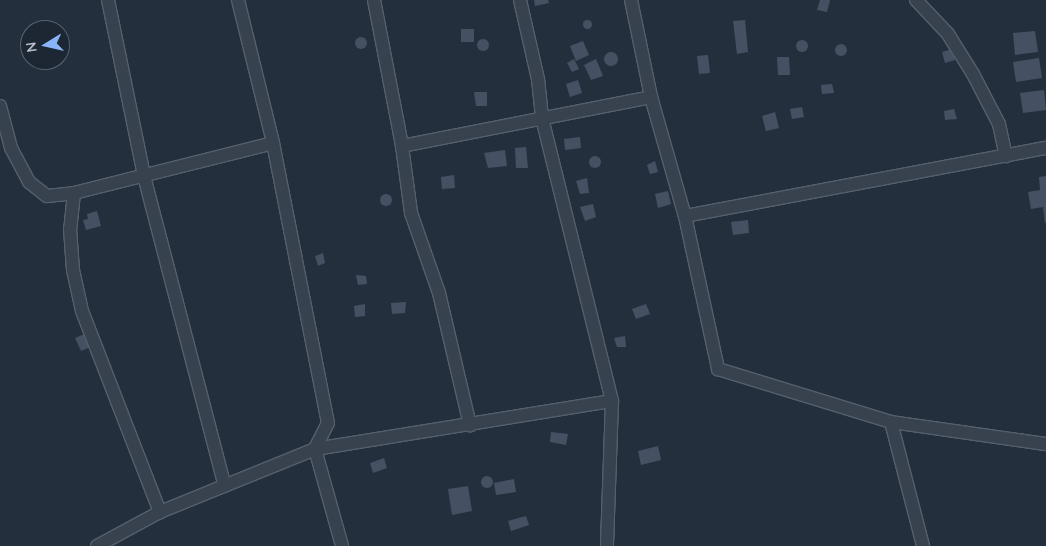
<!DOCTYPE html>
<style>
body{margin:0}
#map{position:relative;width:1046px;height:546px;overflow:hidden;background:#242f3e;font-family:Quicksand,sans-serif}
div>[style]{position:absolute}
.building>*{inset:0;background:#455162}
.round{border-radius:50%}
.roads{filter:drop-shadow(1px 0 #565f6c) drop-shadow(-1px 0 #565f6c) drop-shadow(0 1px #565f6c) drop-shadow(0 -1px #565f6c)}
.street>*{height:12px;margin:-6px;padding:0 6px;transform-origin:6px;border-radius:6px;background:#38414e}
span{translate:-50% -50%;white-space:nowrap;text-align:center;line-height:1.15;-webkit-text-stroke:4.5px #1d2633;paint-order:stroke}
.north{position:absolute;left:20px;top:20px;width:50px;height:50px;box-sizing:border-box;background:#1d2633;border:1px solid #59626f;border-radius:50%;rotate:261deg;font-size:14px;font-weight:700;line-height:20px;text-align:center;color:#b4bcc9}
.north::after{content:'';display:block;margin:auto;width:18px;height:22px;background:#8ab4f8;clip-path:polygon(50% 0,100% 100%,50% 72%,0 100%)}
</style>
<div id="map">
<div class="building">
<div style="clip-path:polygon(534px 0,548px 0,549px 3px,535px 6px)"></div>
<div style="clip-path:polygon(820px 0,830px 0,827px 12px,817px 10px)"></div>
<div class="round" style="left:582.5px;top:19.5px;width:9px;height:9px"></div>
<div style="clip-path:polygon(745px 20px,748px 52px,737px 54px,733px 21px)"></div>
<div style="clip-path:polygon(461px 29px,474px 29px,474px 42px,461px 42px)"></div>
<div style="clip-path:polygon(1035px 31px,1038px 52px,1015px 55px,1013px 33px)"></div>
<div class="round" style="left:355px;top:37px;width:12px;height:12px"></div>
<div class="round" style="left:477px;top:39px;width:12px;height:12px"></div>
<div class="round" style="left:796px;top:40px;width:12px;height:12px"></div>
<div style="clip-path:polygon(583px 41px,589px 55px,576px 61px,570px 46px)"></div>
<div class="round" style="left:835px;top:44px;width:12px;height:12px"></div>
<div style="clip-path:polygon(952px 49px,955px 60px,945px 63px,942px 52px)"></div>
<div class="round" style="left:604px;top:52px;width:14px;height:14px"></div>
<div style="clip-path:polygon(708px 55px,710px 73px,699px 74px,697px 56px)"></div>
<div style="clip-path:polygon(777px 57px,789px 57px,790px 75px,778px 75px)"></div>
<div style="clip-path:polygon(1039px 58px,1042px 78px,1016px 82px,1013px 62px)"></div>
<div style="clip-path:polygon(574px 59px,579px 69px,572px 72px,567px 63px)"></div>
<div style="clip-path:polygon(596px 59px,603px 76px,591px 80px,584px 65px)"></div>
<div style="clip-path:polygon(578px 80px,582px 93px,570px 97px,566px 84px)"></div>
<div style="clip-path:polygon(832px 84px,834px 93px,822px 94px,821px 85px)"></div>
<div style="clip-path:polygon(1044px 90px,1046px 110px,1023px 113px,1020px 93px)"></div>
<div style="clip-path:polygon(474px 92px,487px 92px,487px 106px,476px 106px)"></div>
<div style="clip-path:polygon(802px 107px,804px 117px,792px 119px,790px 109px)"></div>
<div style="clip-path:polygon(954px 109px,957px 119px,945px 120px,944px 111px)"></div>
<div style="clip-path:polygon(775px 112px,779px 128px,766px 131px,762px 116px)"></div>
<div style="clip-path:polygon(580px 137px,581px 148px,565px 150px,564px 139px)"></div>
<div style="clip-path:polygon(526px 147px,528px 168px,516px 168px,515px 148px)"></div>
<div style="clip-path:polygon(505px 150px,507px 166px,488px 168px,484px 153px)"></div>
<div class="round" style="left:589px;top:156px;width:12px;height:12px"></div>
<div style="clip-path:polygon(655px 161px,658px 172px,650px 174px,647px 165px)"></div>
<div style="clip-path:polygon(454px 175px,455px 188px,442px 189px,441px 177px)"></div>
<div style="clip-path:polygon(1046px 176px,1046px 223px,1045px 223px,1043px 207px,1031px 209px,1028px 192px,1040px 190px,1039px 177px)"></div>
<div style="clip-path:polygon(587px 178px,589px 193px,580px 194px,576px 181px)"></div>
<div style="clip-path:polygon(668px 191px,671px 204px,658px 208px,655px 194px)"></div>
<div class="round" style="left:380px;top:194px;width:12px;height:12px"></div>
<div style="clip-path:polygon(593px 204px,596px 217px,585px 221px,580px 207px)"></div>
<div style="clip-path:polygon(97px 211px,101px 226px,86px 230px,83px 220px,88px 219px,87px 214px)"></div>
<div style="clip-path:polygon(748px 220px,749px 233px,733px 235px,731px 222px)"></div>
<div style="clip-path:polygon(323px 253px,325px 263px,318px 266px,315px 256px)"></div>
<div style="clip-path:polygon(356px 275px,366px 276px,367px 284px,358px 285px)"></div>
<div style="clip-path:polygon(406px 302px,405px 313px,392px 314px,391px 303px)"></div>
<div style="clip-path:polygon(365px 304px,365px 316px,355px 317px,354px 306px)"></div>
<div style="clip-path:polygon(646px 304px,650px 314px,636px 319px,632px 309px)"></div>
<div style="clip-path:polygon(89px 332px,93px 346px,81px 351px,75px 338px)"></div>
<div style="clip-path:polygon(625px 336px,626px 347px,617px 347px,614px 338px)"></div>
<div style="clip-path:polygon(551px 432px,568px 434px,566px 445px,550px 442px)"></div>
<div style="clip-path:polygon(658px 446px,661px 460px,641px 465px,638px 451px)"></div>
<div style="clip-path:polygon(384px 458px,387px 468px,373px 473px,370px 463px)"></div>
<div class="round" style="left:481px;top:476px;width:12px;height:12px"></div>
<div style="clip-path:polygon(514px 479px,516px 492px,496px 495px,494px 483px)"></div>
<div style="clip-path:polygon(468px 486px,472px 511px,452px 515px,448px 489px)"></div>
<div style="clip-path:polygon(526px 516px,529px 525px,511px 531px,508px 521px)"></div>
</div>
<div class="roads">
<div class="street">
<div style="left:108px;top:0;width:180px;rotate:78.4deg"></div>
<div style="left:144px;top:176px;width:320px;rotate:75.4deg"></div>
<div style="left:238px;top:0;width:147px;rotate:76.2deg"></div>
<div style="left:374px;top:0;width:149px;rotate:79.1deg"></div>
<div style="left:402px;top:146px;width:68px;rotate:82.3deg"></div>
<div style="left:411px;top:213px;width:85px;rotate:70.7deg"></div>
<div style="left:439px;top:293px;width:136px;rotate:76.8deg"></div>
<div style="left:520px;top:0;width:81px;rotate:77.2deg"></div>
<div style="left:538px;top:79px;width:39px;rotate:84deg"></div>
<div style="left:542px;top:118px;width:292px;rotate:76.1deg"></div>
<div style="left:612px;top:401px;width:145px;rotate:92deg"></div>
<div style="left:631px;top:0;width:99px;rotate:78.3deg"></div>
<div style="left:651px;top:97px;width:124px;rotate:74.1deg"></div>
<div style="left:685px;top:216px;width:157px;rotate:77.8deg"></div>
<div style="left:718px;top:369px;width:181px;rotate:17deg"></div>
<div style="left:891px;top:422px;width:157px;rotate:8.1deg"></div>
<div style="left:916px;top:0;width:47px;rotate:46.7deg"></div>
<div style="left:948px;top:34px;width:47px;rotate:58deg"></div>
<div style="left:973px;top:74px;width:56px;rotate:62.5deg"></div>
<div style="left:999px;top:124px;width:33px;rotate:78deg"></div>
<div style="left:0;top:106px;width:43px;rotate:75.3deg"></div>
<div style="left:11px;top:148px;width:38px;rotate:62deg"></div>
<div style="left:29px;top:182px;width:23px;rotate:38deg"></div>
<div style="left:47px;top:196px;width:27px;rotate:-6deg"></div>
<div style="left:74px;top:193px;width:205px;rotate:-14.1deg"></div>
<div style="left:273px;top:143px;width:285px;rotate:78.9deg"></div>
<div style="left:328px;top:423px;width:29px;rotate:117deg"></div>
<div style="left:315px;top:449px;width:101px;rotate:74.4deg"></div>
<div style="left:402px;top:146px;width:254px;rotate:-11.1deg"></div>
<div style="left:74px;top:193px;width:36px;rotate:96deg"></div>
<div style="left:70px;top:229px;width:41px;rotate:85.8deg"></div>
<div style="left:73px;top:270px;width:42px;rotate:77.6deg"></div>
<div style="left:82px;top:311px;width:216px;rotate:68.8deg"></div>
<div style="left:685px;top:216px;width:367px;rotate:-10.7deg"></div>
<div style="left:891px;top:422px;width:128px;rotate:75.5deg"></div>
<div style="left:97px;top:546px;width:72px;rotate:-28.4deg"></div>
<div style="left:160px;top:512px;width:167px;rotate:-22.1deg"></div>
<div style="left:315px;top:449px;width:301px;rotate:-9.2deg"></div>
</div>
</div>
<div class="north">N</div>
</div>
